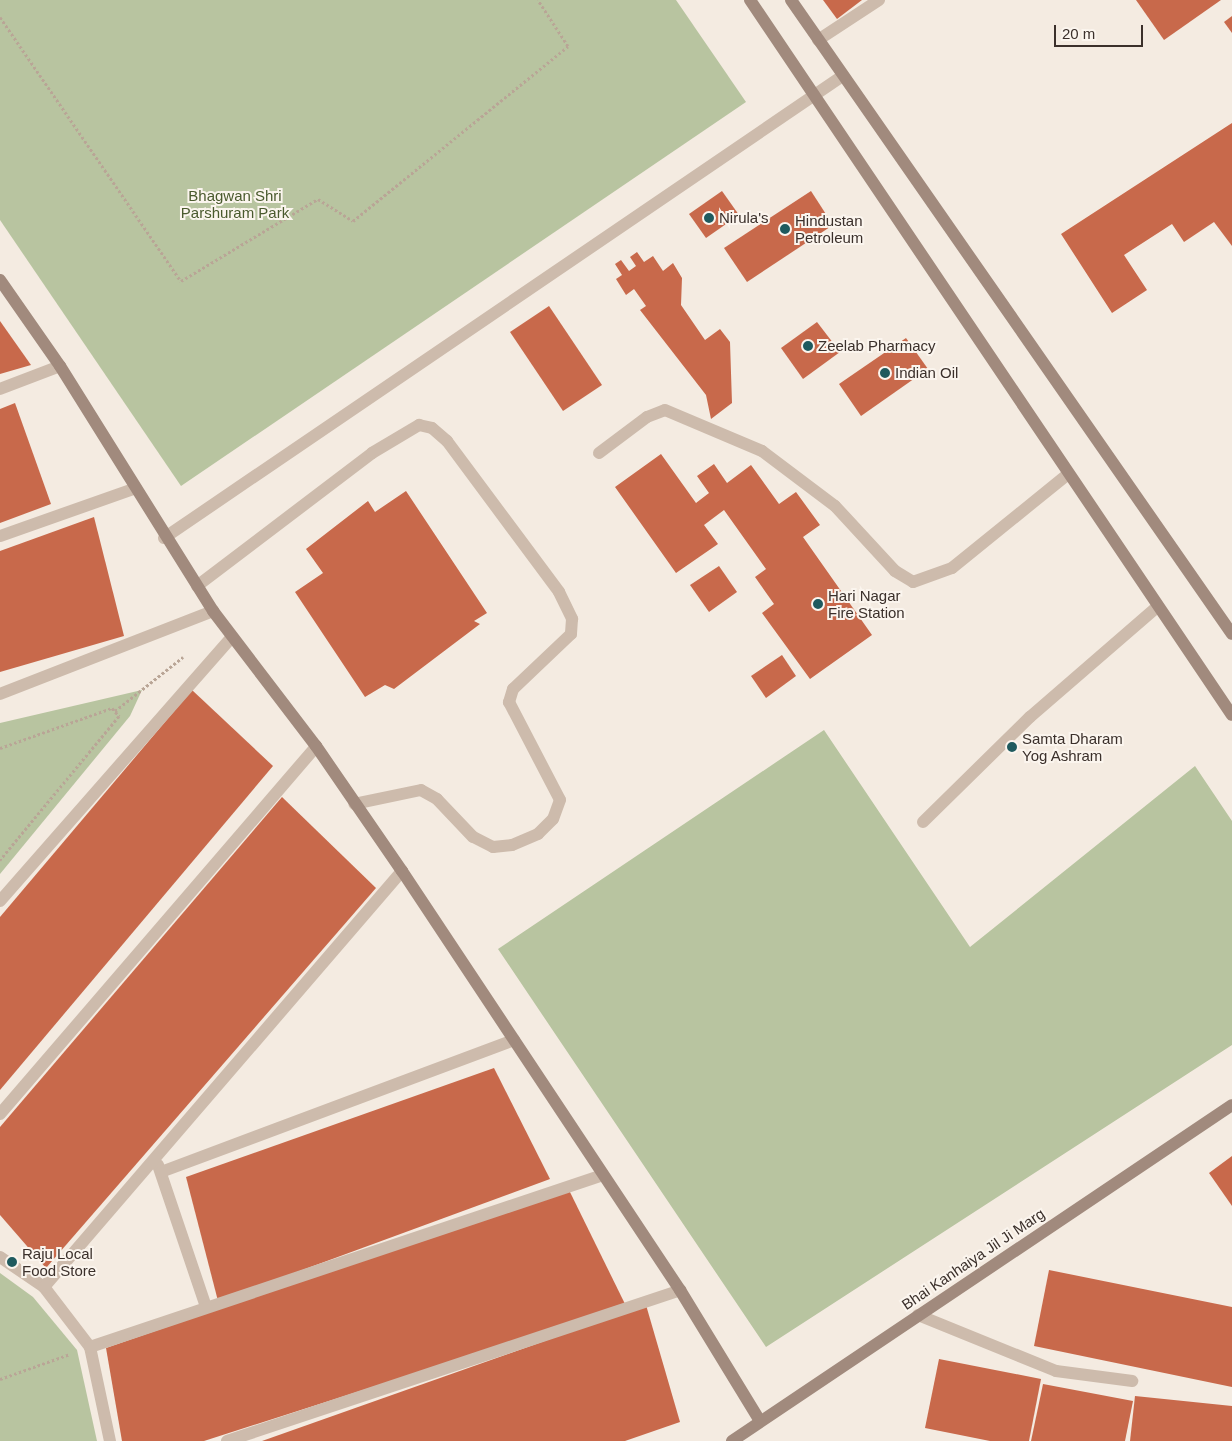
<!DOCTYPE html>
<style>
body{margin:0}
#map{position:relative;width:1232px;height:1441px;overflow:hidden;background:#f4ebe1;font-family:Arial,sans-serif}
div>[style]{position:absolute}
.green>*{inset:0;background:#b8c4a0}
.building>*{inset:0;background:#c8694b}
.path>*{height:3px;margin-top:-1.5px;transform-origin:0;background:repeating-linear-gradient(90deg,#b9a596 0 2.5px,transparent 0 5px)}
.lane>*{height:12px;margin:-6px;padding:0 6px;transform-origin:6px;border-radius:6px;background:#cdbbac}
.street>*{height:12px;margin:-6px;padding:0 6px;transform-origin:6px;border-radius:6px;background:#cdbbac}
.secondary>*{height:12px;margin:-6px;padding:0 6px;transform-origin:6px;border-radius:6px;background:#a18a7d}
.dots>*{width:14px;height:14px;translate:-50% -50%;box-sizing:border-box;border:2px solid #fbf5ee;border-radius:50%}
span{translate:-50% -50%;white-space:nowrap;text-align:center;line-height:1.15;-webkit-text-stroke:4px #fbf5ee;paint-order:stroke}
.park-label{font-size:15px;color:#4a5a2e}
.poi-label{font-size:15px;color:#3b302b}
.left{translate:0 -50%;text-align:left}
.street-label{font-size:15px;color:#3b302b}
.scale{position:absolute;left:1054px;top:25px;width:89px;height:22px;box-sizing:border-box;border:2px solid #3b302b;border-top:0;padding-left:6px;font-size:15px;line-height:18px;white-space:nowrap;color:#3b302b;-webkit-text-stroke:4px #fbf5ee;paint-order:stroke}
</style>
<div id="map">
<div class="green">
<div style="clip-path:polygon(0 0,676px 0,746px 102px,181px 486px,0 220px)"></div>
<div style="clip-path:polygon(142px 690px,130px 716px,0 874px,0 723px)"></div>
<div style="clip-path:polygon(824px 730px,970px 947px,1195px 766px,1232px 821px,1232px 1045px,766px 1347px,498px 949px)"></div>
<div style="clip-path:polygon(0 1273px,33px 1297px,77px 1350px,97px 1441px,0 1441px)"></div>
</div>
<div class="building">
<div style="clip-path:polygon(823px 0,862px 0,837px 19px)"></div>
<div style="clip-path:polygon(1136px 0,1221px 0,1164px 40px)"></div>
<div style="clip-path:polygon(1232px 16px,1232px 33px,1224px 22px)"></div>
<div style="clip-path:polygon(1232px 123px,1232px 246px,1214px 222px,1184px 242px,1172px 224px,1124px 255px,1147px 290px,1112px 313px,1061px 234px)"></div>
<div style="clip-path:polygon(722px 191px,739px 215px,706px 238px,689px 214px)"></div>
<div style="clip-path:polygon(811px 191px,833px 225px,747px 282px,724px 248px)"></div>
<div style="clip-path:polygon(637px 252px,644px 262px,653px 256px,663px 271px,673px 263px,682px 278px,681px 305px,705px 340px,720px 329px,730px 342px,732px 403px,711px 419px,706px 395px,640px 310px,646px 306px,634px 289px,626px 295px,616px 279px,622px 275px,615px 264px,621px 260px,629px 271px,636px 266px,630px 257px)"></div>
<div style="clip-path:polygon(549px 306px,602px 385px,563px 411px,510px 332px)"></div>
<div style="clip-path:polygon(0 321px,31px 365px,0 374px)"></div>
<div style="clip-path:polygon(817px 322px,840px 352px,803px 379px,781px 348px)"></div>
<div style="clip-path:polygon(906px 338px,928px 369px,861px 416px,839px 384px)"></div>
<div style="clip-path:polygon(15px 403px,51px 504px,0 523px,0 409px)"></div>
<div style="clip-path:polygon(661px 454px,696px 503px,709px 493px,697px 476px,714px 464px,727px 483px,751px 465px,779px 504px,796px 492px,820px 525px,803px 537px,872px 635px,810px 679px,762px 613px,774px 604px,755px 577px,766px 569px,724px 510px,704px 525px,718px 544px,676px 573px,615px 487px)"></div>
<div style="clip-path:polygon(406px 491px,487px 613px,474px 621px,480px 624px,394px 689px,385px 685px,365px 697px,295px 592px,323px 573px,306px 549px,368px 501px,375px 512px)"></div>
<div style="clip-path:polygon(94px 517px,124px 636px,0 672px,0 551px)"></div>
<div style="clip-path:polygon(719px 566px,737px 592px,709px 612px,690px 585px)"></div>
<div style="clip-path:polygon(782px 655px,796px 676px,766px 698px,751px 676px)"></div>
<div style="clip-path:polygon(192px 690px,273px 766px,0 1090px,0 917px)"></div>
<div style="clip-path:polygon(282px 797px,376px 888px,46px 1268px,0 1215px,0 1127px)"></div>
<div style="clip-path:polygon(494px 1068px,550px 1179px,218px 1301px,186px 1177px)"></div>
<div style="clip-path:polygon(1232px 1156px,1232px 1206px,1209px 1173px)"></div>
<div style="clip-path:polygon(568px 1188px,626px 1306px,204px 1441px,122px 1441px,106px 1348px)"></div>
<div style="clip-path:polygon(1049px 1270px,1232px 1307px,1232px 1387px,1034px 1346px)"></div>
<div style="clip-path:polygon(646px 1305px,680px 1422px,625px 1441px,262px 1441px)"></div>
<div style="clip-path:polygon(939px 1359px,1041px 1379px,1029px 1441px,990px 1441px,925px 1428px)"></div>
<div style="clip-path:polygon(1043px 1384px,1133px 1401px,1125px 1441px,1031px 1441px)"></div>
<div style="clip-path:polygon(1135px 1396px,1232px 1406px,1232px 1441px,1130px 1441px)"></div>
</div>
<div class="path">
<div style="left:0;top:17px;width:320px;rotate:55.6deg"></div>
<div style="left:181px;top:281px;width:160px;rotate:-30.9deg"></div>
<div style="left:318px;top:199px;width:41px;rotate:32.2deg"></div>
<div style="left:353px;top:221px;width:277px;rotate:-39.1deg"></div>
<div style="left:568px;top:46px;width:55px;rotate:-123.1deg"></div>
<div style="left:115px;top:711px;width:87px;rotate:-38.5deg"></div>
<div style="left:0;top:748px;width:119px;rotate:-19.7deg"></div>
<div style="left:112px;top:708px;width:11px;rotate:49deg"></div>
<div style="left:119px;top:716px;width:187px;rotate:129.6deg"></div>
<div style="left:0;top:1379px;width:74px;rotate:-19.7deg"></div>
</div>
<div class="lane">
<div style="left:599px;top:453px;width:60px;rotate:-36.9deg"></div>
<div style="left:647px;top:417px;width:19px;rotate:-21deg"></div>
<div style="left:665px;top:410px;width:105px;rotate:22.9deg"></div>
<div style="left:762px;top:451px;width:91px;rotate:37deg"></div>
<div style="left:835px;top:506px;width:88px;rotate:47.3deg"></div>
<div style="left:895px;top:571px;width:21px;rotate:31deg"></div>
<div style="left:913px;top:582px;width:41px;rotate:-19.7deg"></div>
<div style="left:952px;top:568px;width:149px;rotate:-39deg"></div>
<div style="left:197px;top:586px;width:220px;rotate:-37.2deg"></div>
<div style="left:372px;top:453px;width:55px;rotate:-30.8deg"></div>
<div style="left:419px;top:425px;width:13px;rotate:13deg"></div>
<div style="left:432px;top:428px;width:20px;rotate:41deg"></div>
<div style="left:447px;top:441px;width:188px;rotate:53.4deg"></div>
<div style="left:559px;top:592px;width:30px;rotate:64deg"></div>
<div style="left:572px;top:619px;width:15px;rotate:94deg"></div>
<div style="left:571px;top:634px;width:80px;rotate:136.5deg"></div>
<div style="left:513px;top:689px;width:14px;rotate:107deg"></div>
<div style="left:509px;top:702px;width:110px;rotate:62.5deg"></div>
<div style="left:560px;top:800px;width:20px;rotate:110deg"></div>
<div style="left:553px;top:819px;width:21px;rotate:135deg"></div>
<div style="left:538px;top:834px;width:28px;rotate:157deg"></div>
<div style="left:512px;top:845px;width:19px;rotate:174deg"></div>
<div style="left:493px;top:847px;width:22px;rotate:-153deg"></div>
<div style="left:473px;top:837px;width:52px;rotate:-133.5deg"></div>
<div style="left:437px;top:799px;width:18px;rotate:-151deg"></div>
<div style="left:421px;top:790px;width:68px;rotate:168.2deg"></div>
<div style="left:923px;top:822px;width:150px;rotate:-44.5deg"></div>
<div style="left:1030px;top:717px;width:169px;rotate:-40.9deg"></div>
<div style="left:918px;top:1315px;width:149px;rotate:22.1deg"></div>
<div style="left:1056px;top:1371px;width:77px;rotate:7.5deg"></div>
</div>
<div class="street">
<div style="left:818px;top:40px;width:73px;rotate:-33.3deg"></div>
<div style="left:0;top:389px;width:64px;rotate:-21deg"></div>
<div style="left:0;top:536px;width:144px;rotate:-19.4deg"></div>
<div style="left:164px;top:538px;width:819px;rotate:-34.25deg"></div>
<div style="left:0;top:694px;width:229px;rotate:-21.3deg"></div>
<div style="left:0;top:901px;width:351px;rotate:-48.7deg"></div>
<div style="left:0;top:1114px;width:485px;rotate:-49.3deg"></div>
<div style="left:158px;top:1165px;width:150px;rotate:71.3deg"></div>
<div style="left:161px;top:1172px;width:377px;rotate:-20.5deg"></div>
<div style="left:0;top:1257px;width:53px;rotate:34.3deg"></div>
<div style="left:44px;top:1287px;width:76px;rotate:52.5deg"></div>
<div style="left:90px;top:1347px;width:96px;rotate:78deg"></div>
<div style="left:44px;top:1287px;width:549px;rotate:-49.29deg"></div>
<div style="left:90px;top:1347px;width:541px;rotate:-18.54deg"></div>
<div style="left:227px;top:1441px;width:478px;rotate:-18.4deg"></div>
</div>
<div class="secondary">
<div style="left:750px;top:0;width:862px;rotate:56.02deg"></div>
<div style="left:791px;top:0;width:772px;rotate:55.18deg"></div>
<div style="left:0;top:280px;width:105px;rotate:55.1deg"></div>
<div style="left:60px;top:366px;width:289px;rotate:58deg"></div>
<div style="left:213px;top:611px;width:170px;rotate:52.7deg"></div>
<div style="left:316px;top:746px;width:152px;rotate:55.5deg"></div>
<div style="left:402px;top:871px;width:503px;rotate:56.44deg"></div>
<div style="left:680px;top:1290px;width:153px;rotate:58.6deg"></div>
<div style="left:732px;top:1441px;width:602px;rotate:-33.9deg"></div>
</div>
<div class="dots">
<div style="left:709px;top:218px;background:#1f5a5e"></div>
<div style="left:785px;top:229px;background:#1f5a5e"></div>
<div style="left:808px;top:346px;background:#1f5a5e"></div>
<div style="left:885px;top:373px;background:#1f5a5e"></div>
<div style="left:818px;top:604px;background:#1f5a5e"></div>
<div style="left:1012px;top:747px;background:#1f5a5e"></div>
<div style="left:12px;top:1262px;background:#1f5a5e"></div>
</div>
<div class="park-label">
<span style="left:235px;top:204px">Bhagwan Shri<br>Parshuram Park</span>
</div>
<div class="poi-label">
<span class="left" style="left:719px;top:218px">Nirula's</span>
<span class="left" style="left:795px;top:229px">Hindustan<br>Petroleum</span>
<span class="left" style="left:818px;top:346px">Zeelab Pharmacy</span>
<span class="left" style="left:895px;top:373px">Indian Oil</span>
<span class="left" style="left:828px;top:604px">Hari Nagar<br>Fire Station</span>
<span class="left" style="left:1022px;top:747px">Samta Dharam<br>Yog Ashram</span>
<span class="left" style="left:22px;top:1262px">Raju Local<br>Food Store</span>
</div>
<div class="street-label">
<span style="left:973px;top:1259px;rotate:-34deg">Bhai Kanhaiya Jil Ji Marg</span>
</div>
<div class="scale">20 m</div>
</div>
